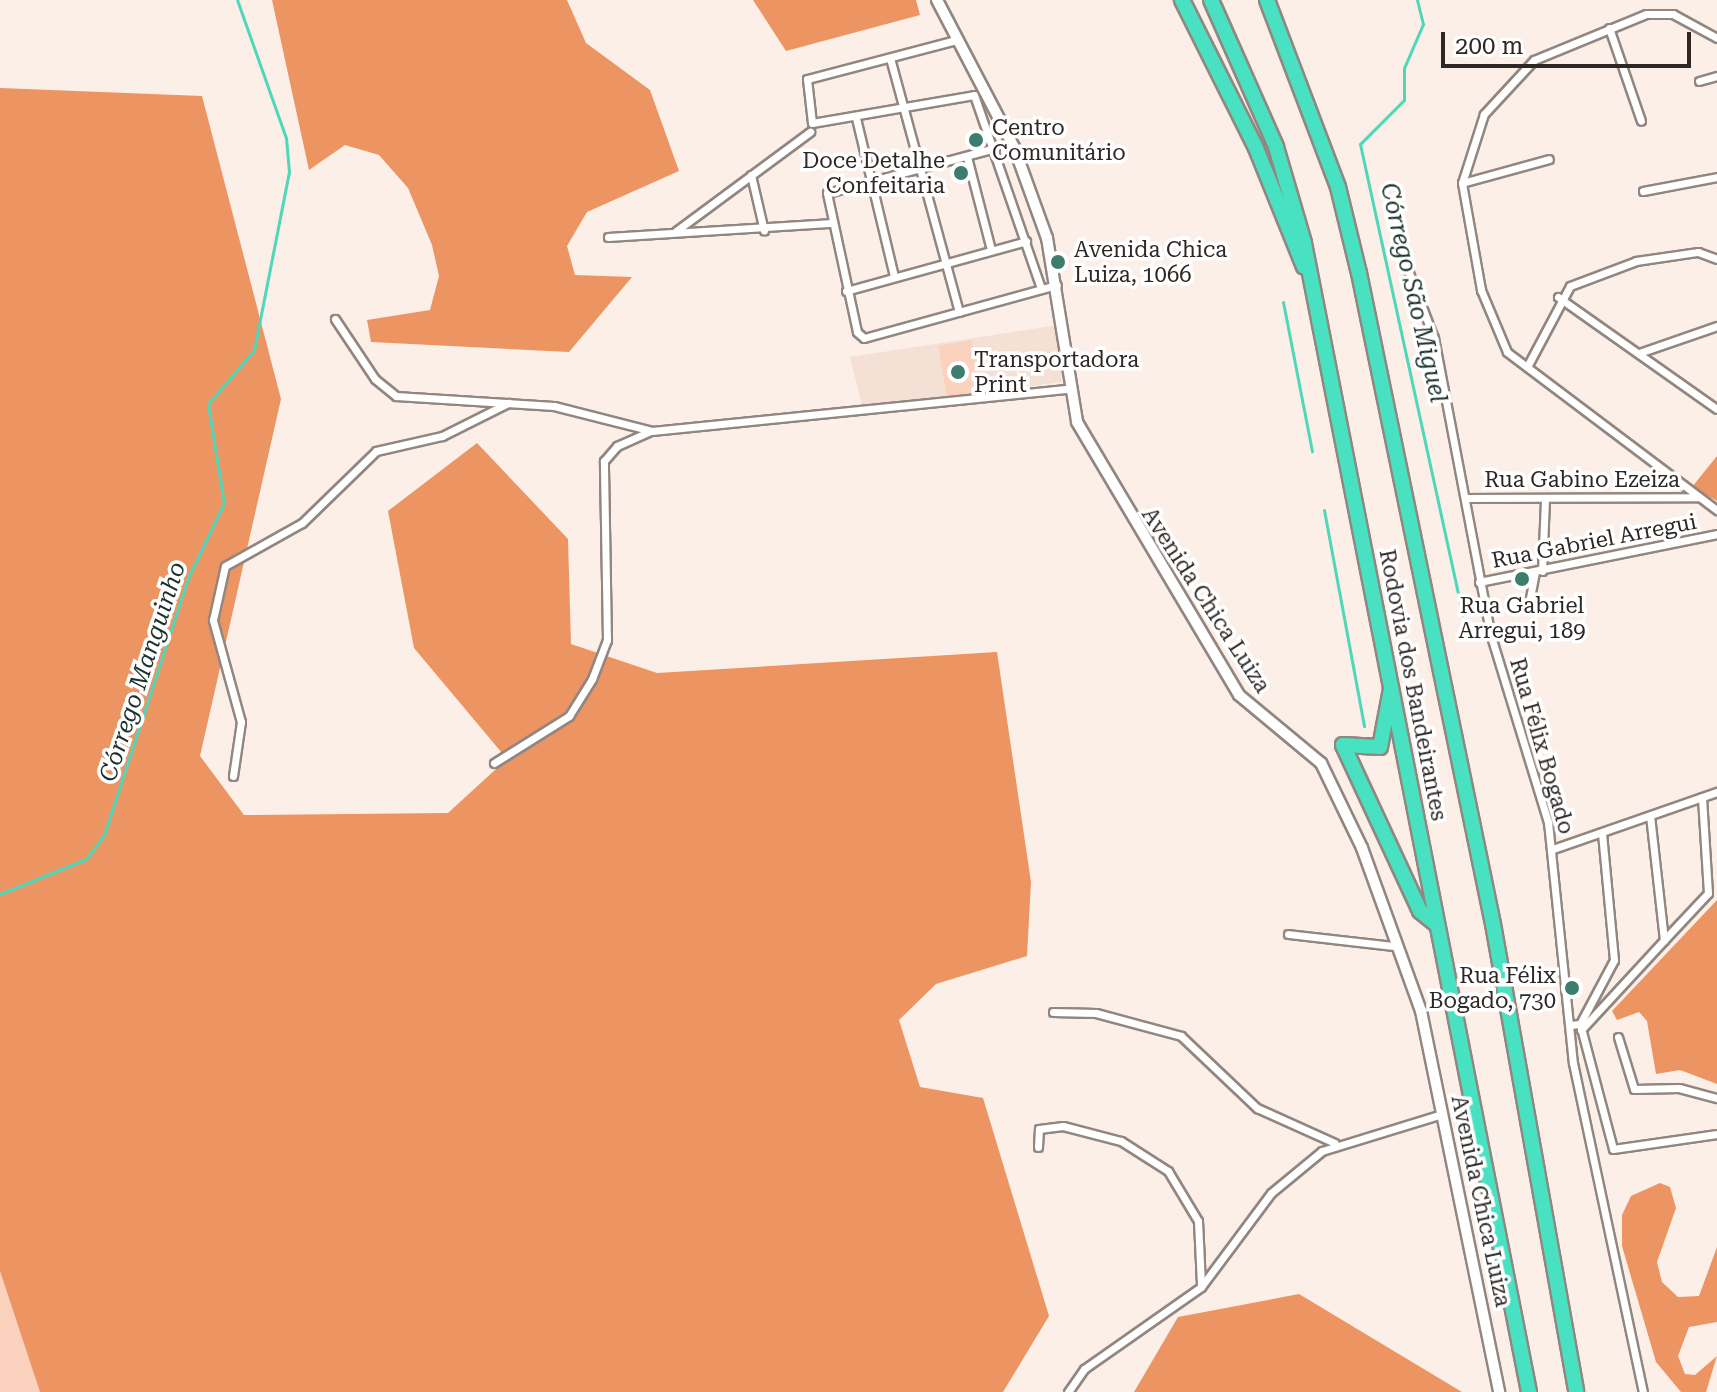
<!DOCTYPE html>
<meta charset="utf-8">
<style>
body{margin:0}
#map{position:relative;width:1717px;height:1392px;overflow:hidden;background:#fcefe8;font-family:"Roboto Serif",serif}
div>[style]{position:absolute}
.built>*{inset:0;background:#f5e0d5}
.green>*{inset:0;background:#fad2be}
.forest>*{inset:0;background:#ed9463}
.stream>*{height:3px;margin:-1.5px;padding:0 1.5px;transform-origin:1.5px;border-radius:1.5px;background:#4fd7b9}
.roads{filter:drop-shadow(2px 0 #928680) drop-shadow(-2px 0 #928680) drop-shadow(0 2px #928680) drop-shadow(0 -2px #928680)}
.street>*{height:7px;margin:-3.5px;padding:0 3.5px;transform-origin:3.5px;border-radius:3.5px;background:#fff}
.secondary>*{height:10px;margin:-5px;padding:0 5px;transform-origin:5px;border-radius:5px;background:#fff}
.highway>*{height:14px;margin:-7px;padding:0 7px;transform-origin:7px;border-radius:7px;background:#48e1c1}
.dots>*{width:22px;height:22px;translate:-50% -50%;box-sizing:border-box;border:4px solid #fff;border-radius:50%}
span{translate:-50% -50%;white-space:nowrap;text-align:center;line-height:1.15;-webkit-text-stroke:7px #fff;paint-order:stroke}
.poi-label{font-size:22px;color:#2d2826}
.left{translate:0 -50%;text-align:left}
.right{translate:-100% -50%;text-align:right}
.street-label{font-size:22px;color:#2d2826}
.water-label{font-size:24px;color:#1b322c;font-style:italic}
.scale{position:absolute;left:1441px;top:32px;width:250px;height:36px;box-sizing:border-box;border:4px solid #2d2826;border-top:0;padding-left:10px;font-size:24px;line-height:28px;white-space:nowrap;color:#2d2826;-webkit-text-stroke:6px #fff;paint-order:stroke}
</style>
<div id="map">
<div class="built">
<div style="clip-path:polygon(1058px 325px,1062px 382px,863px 409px,850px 357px)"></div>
</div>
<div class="green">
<div style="clip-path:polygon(972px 340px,980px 393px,947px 398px,938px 346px)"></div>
<div style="clip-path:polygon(0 1271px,1px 1271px,40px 1392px,0 1392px)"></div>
</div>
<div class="forest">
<div style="clip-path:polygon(272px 0,567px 0,586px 43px,650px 90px,679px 171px,587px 212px,567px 246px,575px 275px,632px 277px,569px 352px,371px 342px,367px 320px,430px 310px,439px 276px,432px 245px,408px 188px,379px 155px,345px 145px,309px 170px)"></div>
<div style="clip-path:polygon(753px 0,916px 0,920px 15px,786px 51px)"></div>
<div style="clip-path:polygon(0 88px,202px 96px,281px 399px,200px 756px,244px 815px,448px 813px,507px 759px,414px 648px,388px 511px,477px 443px,568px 539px,571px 644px,657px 673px,997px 652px,1031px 882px,1027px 956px,936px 984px,899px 1020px,920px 1087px,983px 1098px,1049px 1316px,1003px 1392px,40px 1392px,0 1271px)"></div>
<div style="clip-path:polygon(1717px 456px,1717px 501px,1692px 487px)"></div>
<div style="clip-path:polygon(1717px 900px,1717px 1084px,1680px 1070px,1656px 1074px,1647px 1021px,1639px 1012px,1617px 1020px,1612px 1011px)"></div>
<div style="clip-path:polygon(1660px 1183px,1670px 1187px,1676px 1208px,1657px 1262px,1662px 1282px,1678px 1297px,1699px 1296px,1717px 1247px,1717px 1322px,1689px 1327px,1678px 1356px,1685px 1374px,1695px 1375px,1717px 1356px,1706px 1392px,1681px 1392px,1656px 1362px,1622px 1246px,1622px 1215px,1631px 1196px)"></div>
<div style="clip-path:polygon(1299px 1294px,1462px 1392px,1134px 1392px,1178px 1317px)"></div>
</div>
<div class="stream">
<div style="left:1417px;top:0;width:25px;rotate:76deg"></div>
<div style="left:1423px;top:24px;width:48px;rotate:113.4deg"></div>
<div style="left:1404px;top:68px;width:32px;rotate:90deg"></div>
<div style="left:1404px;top:100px;width:62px;rotate:135deg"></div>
<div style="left:1360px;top:144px;width:482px;rotate:77.7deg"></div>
<div style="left:1283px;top:302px;width:152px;rotate:79deg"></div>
<div style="left:1324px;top:510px;width:220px;rotate:79.5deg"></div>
<div style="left:0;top:894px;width:93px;rotate:-22.1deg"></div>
<div style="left:86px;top:859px;width:30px;rotate:-53deg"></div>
<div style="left:104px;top:835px;width:270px;rotate:-71.9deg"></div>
<div style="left:188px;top:578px;width:83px;rotate:-64.4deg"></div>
<div style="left:224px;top:503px;width:100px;rotate:-99.2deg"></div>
<div style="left:208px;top:404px;width:71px;rotate:-49.6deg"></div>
<div style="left:254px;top:350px;width:181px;rotate:-78.9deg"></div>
<div style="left:289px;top:172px;width:34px;rotate:-95deg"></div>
<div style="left:286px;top:138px;width:146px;rotate:-109.5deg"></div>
</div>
<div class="roads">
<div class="street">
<div style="left:1609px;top:28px;width:98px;rotate:71deg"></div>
<div style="left:1717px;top:38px;width:50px;rotate:-151.4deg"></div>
<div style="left:1673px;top:14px;width:27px;rotate:180deg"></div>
<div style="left:1646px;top:14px;width:121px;rotate:157.7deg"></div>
<div style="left:1534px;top:60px;width:74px;rotate:132.8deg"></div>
<div style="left:1484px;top:114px;width:72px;rotate:107.7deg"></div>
<div style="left:1462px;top:183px;width:109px;rotate:79.9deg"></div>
<div style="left:1481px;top:290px;width:67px;rotate:67.2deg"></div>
<div style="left:1507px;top:352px;width:263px;rotate:37deg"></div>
<div style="left:956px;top:40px;width:154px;rotate:165.3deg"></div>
<div style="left:807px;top:79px;width:44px;rotate:83.5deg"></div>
<div style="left:812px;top:123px;width:164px;rotate:-9.8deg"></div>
<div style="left:974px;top:95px;width:205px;rotate:70.9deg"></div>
<div style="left:890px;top:58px;width:263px;rotate:74.8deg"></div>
<div style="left:1699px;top:81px;width:19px;rotate:-16deg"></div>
<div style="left:856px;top:118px;width:163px;rotate:76.5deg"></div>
<div style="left:995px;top:148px;width:174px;rotate:165deg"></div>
<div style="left:827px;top:193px;width:142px;rotate:77.8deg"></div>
<div style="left:857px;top:332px;width:9px;rotate:41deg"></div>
<div style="left:864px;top:338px;width:200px;rotate:-15.4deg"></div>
<div style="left:967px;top:157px;width:96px;rotate:75.5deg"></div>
<div style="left:751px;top:175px;width:57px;rotate:76.9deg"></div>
<div style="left:1462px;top:183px;width:90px;rotate:-15.4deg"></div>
<div style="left:1643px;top:191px;width:75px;rotate:-10.7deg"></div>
<div style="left:676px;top:231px;width:167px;rotate:-36.5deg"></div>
<div style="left:608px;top:237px;width:221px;rotate:-3.6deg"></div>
<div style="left:1403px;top:257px;width:87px;rotate:69.1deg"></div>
<div style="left:1434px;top:338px;width:303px;rotate:79.2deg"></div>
<div style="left:1491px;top:636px;width:195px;rotate:73deg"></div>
<div style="left:1548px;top:822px;width:242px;rotate:84.1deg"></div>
<div style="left:1573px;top:1063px;width:336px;rotate:78deg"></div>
<div style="left:846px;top:291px;width:187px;rotate:-15.5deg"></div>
<div style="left:1558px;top:297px;width:194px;rotate:35.2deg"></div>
<div style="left:335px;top:319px;width:72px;rotate:56.3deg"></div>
<div style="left:375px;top:379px;width:27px;rotate:39deg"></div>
<div style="left:396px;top:396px;width:158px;rotate:3.6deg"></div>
<div style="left:554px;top:406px;width:101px;rotate:14.3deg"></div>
<div style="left:652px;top:431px;width:418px;rotate:-5.8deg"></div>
<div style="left:1639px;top:353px;width:83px;rotate:-19.1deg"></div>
<div style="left:1528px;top:365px;width:89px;rotate:-62deg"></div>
<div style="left:1570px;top:286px;width:71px;rotate:-20.7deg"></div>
<div style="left:1636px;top:261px;width:63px;rotate:-8.3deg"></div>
<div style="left:1698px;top:252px;width:20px;rotate:20deg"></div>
<div style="left:1465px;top:498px;width:234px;rotate:-0.2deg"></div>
<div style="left:1542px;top:571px;width:73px;rotate:-87.6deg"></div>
<div style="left:1479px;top:582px;width:243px;rotate:-11.4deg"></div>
<div style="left:1528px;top:608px;width:36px;rotate:-79deg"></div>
<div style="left:494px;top:763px;width:89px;rotate:-32.1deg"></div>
<div style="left:569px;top:716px;width:44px;rotate:-58.1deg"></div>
<div style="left:592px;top:679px;width:42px;rotate:-69deg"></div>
<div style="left:607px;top:640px;width:179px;rotate:-91deg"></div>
<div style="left:604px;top:461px;width:20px;rotate:-49deg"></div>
<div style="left:617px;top:446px;width:36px;rotate:-24deg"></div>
<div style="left:233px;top:776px;width:55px;rotate:-81.6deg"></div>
<div style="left:241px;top:722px;width:106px;rotate:-105.4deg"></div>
<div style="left:213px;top:620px;width:55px;rotate:-77.5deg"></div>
<div style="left:225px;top:566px;width:88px;rotate:-29.2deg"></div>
<div style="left:302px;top:523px;width:103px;rotate:-44.2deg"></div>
<div style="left:376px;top:451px;width:68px;rotate:-12.8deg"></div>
<div style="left:442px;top:436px;width:74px;rotate:-26.6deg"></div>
<div style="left:1553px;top:849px;width:174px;rotate:-19.2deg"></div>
<div style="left:1288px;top:934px;width:107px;rotate:6.5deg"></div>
<div style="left:1664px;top:940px;width:64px;rotate:-46.9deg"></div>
<div style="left:1708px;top:893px;width:96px;rotate:-93.6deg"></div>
<div style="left:1053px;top:1012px;width:43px;rotate:1.3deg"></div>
<div style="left:1096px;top:1013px;width:88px;rotate:15.1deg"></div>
<div style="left:1181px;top:1036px;width:105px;rotate:43.5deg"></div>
<div style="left:1257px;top:1108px;width:85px;rotate:24.2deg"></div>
<div style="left:1580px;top:1024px;width:129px;rotate:75.2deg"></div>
<div style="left:1613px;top:1149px;width:105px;rotate:-8.2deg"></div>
<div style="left:1570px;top:1025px;width:10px;rotate:-6deg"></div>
<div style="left:1580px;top:1024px;width:72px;rotate:-62deg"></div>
<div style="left:1614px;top:960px;width:127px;rotate:-95.4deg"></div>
<div style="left:1581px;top:1030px;width:122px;rotate:-47.3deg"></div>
<div style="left:1664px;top:940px;width:125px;rotate:-96.4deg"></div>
<div style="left:1618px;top:1037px;width:54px;rotate:72.9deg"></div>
<div style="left:1634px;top:1089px;width:45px;rotate:-1.3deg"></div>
<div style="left:1679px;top:1088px;width:39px;rotate:15deg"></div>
<div style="left:1038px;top:1147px;width:18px;rotate:-87deg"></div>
<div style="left:1039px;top:1129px;width:24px;rotate:-7deg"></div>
<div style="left:1063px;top:1126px;width:60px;rotate:14.5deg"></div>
<div style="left:1121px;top:1141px;width:56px;rotate:32.6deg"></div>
<div style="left:1168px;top:1171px;width:58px;rotate:59deg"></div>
<div style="left:1198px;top:1221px;width:64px;rotate:87.3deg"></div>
<div style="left:1068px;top:1392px;width:28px;rotate:-55deg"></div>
<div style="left:1084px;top:1369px;width:143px;rotate:-35deg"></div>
<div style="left:1201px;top:1287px;width:117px;rotate:-53.3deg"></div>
<div style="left:1271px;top:1193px;width:66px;rotate:-39.5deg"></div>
<div style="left:1322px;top:1151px;width:126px;rotate:-17.1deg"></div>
</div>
<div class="secondary">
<div style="left:937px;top:0;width:166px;rotate:62.4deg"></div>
<div style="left:1014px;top:147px;width:97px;rotate:70.1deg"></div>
<div style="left:1047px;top:238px;width:186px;rotate:80.7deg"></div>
<div style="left:1077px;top:422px;width:317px;rotate:59.3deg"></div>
<div style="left:1239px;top:695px;width:107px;rotate:39.7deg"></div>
<div style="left:1321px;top:763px;width:94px;rotate:64.2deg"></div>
<div style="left:1362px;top:848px;width:173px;rotate:70.1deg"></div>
<div style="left:1421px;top:1011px;width:389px;rotate:78.4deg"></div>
</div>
<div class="highway">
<div style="left:1182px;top:0;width:165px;rotate:63.4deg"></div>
<div style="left:1256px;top:148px;width:128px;rotate:68deg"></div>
<div style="left:1211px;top:0;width:161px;rotate:66.1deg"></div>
<div style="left:1276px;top:147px;width:100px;rotate:73.7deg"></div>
<div style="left:1304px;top:243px;width:1171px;rotate:78.92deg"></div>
<div style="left:1267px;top:0;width:200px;rotate:69.2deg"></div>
<div style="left:1338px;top:187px;width:89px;rotate:76.3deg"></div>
<div style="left:1359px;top:273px;width:665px;rotate:78.37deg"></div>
<div style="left:1493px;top:924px;width:475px;rotate:79.9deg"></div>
<div style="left:1391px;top:689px;width:59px;rotate:100.7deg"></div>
<div style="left:1380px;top:747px;width:37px;rotate:-177deg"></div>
<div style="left:1343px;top:745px;width:183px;rotate:65.1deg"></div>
<div style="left:1420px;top:911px;width:22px;rotate:39deg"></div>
</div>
</div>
<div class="dots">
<div style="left:976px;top:140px;background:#3c7d6e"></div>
<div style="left:961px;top:173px;background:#3c7d6e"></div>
<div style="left:1058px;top:262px;background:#3c7d6e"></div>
<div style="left:958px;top:372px;background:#3c7d6e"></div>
<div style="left:1522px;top:579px;background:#3c7d6e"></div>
<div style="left:1572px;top:988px;background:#3c7d6e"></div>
</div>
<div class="poi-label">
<span class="left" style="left:992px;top:140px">Centro<br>Comunitário</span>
<span class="right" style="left:945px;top:173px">Doce Detalhe<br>Confeitaria</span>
<span class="left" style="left:1074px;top:262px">Avenida Chica<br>Luiza, 1066</span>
<span class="left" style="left:974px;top:372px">Transportadora<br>Print</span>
<span style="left:1522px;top:618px">Rua Gabriel<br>Arregui, 189</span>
<span class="right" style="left:1556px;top:988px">Rua Félix<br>Bogado, 730</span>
</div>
<div class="street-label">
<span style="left:1582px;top:480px">Rua Gabino Ezeiza</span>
<span style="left:1594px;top:541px;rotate:-11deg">Rua Gabriel Arregui</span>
<span style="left:1206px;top:600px;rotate:57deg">Avenida Chica Luiza</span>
<span style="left:1413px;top:685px;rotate:79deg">Rodovia dos Bandeirantes</span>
<span style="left:1542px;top:746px;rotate:74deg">Rua Félix Bogado</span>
<span style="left:1481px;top:1201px;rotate:78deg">Avenida Chica Luiza</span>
</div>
<div class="water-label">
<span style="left:1413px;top:293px;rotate:77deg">Córrego São Miguel</span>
<span style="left:143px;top:672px;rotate:-72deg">Córrego Manguinho</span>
</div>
<div class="scale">200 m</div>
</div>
